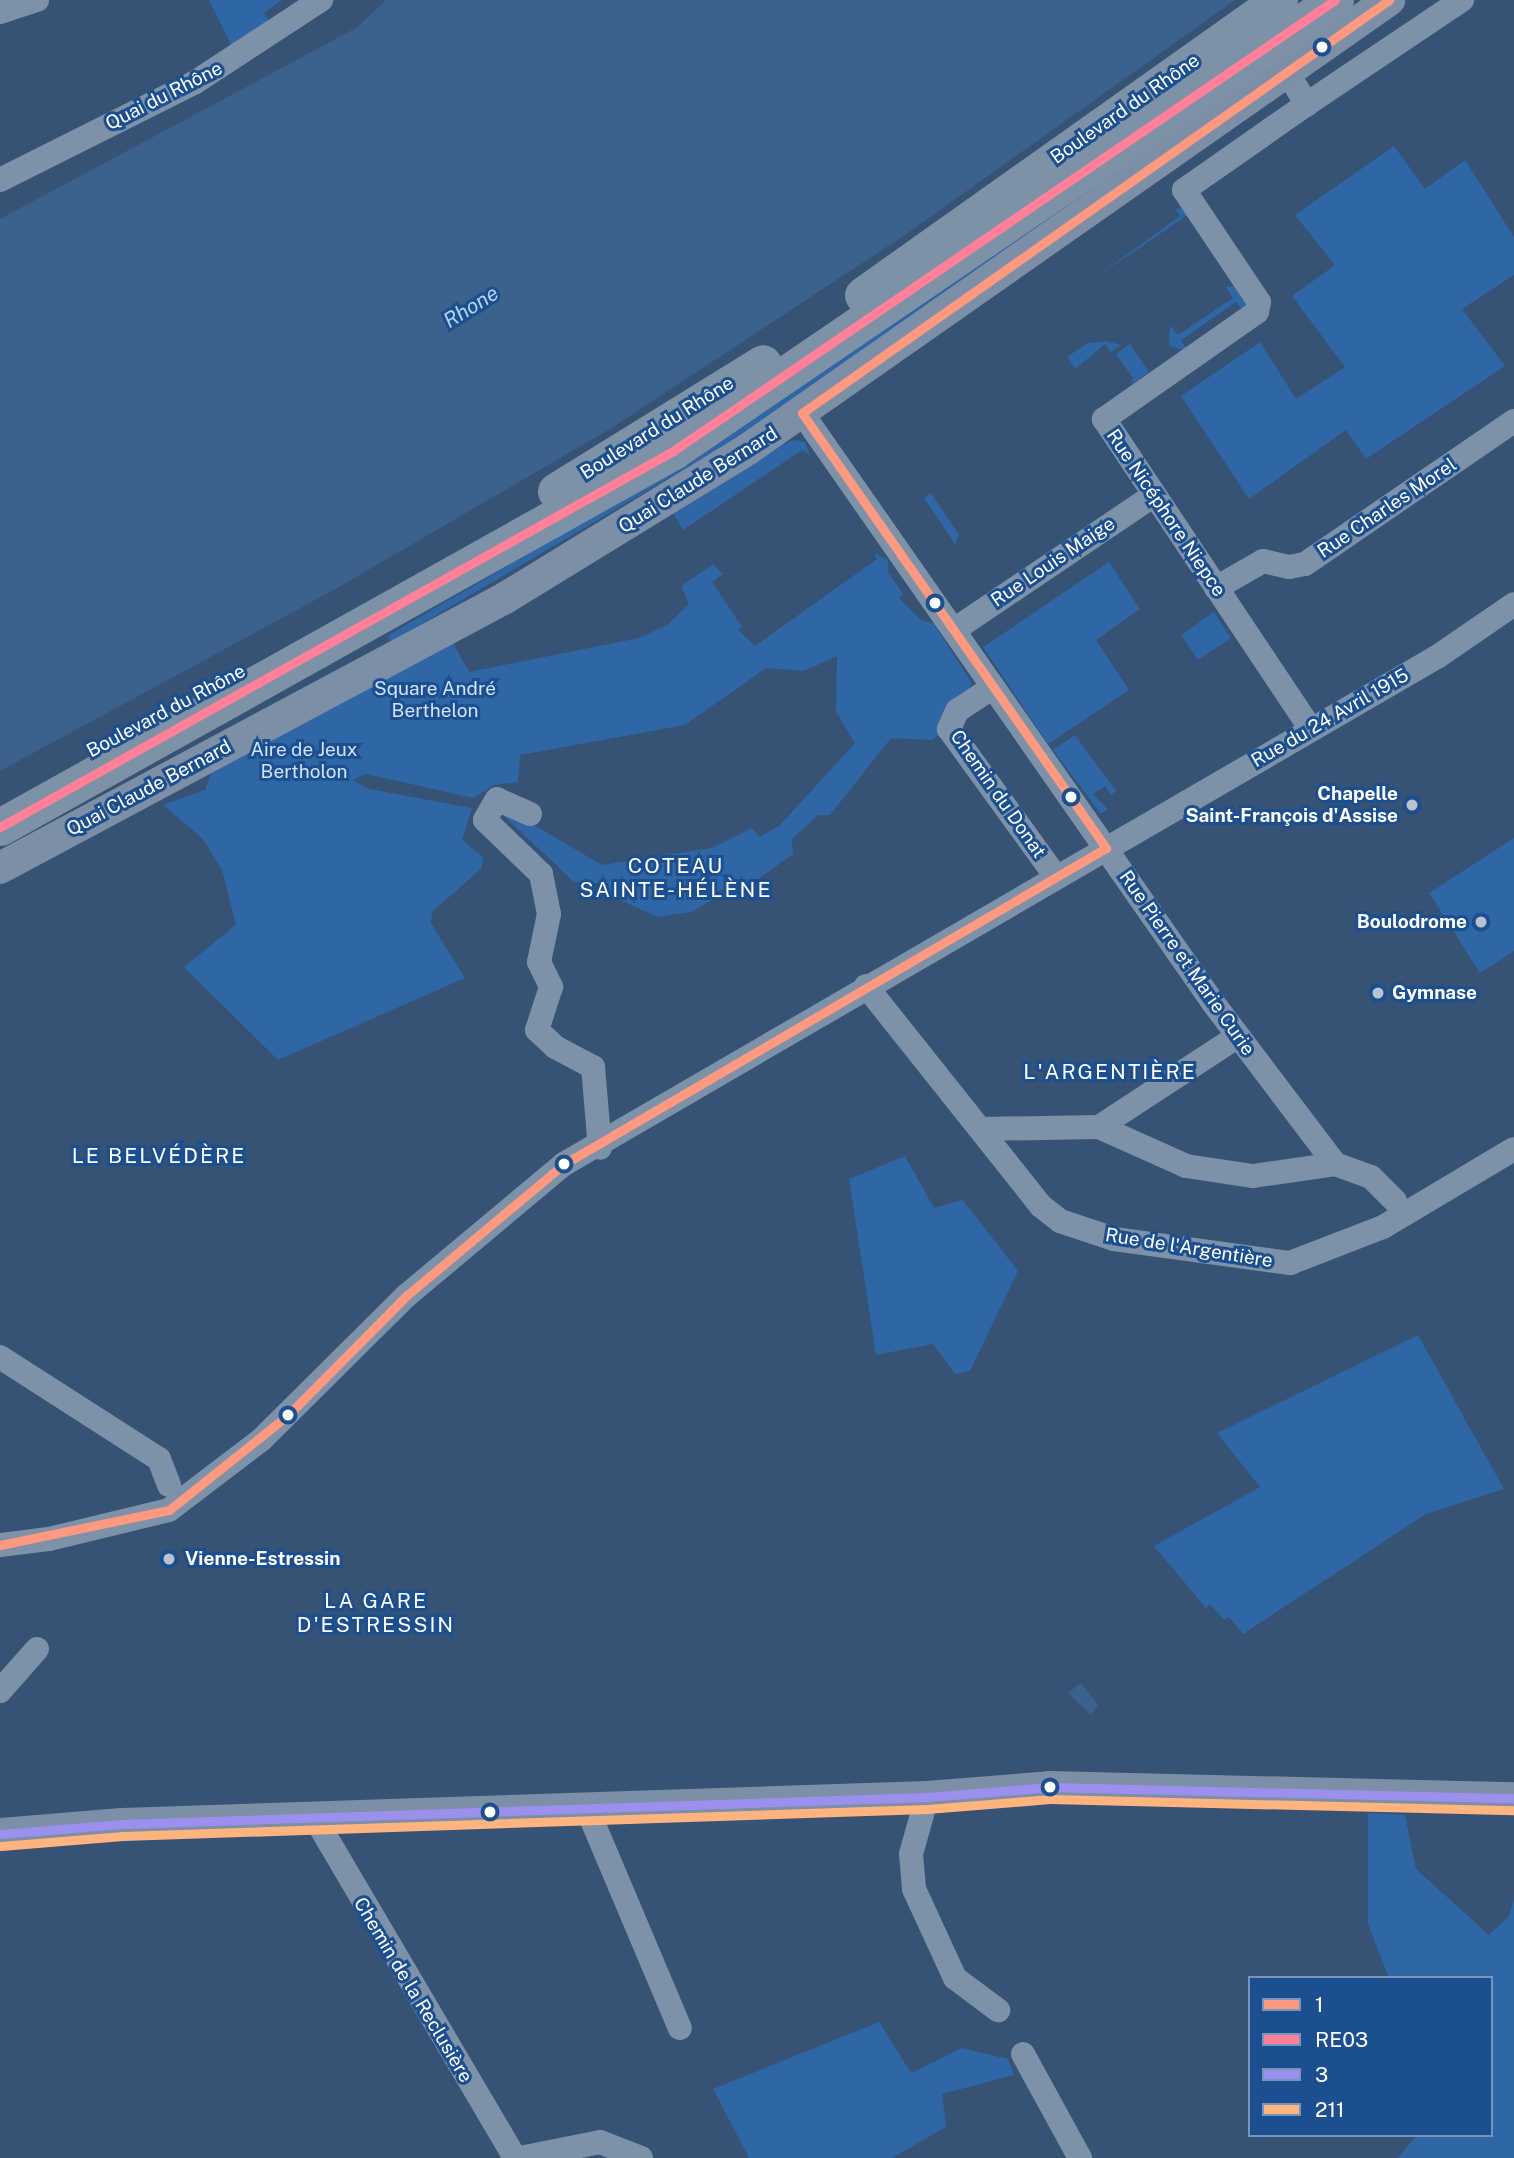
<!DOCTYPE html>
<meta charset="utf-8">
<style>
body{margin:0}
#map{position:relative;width:1514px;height:2158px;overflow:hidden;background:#365274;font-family:"Public Sans",sans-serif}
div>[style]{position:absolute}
.green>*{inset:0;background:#2f66a5}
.water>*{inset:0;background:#3b618d}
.minor>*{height:24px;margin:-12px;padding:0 12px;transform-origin:12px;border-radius:12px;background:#7d92a8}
.major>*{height:32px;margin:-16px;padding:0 16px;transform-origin:16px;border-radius:16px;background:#7d8ea7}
.highway>*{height:37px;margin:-18.5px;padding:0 18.5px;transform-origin:18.5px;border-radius:18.5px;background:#7e92a7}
.bus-1>*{height:9px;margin:-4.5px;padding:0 4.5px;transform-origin:4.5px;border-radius:4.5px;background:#fd9881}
.bus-2>*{height:9px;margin:-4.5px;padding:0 4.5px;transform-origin:4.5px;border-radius:4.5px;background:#ff8098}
.bus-3>*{height:9px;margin:-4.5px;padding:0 4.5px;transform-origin:4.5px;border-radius:4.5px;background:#9c90ef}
.bus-4>*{height:9px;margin:-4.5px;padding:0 4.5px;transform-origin:4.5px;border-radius:4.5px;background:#ffb480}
.dots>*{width:19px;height:19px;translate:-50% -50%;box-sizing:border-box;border:4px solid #1b4f8f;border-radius:50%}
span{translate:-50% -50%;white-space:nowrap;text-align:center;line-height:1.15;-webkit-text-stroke:6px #1b4f8f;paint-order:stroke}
.street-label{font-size:19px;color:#fff}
.park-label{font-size:19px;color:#cfe3fa}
.poi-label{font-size:19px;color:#fff;font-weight:700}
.right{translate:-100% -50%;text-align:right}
.left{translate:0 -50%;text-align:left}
.water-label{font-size:21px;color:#b5d3f5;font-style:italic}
.neighbourhood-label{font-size:21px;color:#fff;letter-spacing:2px}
.legend{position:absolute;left:1248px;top:1976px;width:245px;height:161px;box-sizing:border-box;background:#1b4f8f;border:2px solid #7695bc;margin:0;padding:9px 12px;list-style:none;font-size:21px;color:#fff}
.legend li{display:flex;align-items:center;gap:14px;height:35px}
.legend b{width:35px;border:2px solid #7695bc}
</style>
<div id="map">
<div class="green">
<div style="clip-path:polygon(209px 0,281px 0,264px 13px,270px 22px,233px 49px)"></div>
<div style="clip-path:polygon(1291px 50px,737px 438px,391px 642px,387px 636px,597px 514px,848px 354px)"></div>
<div style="clip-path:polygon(1394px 146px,1425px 189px,1465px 160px,1514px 237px,1514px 275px,1462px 309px,1505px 366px,1366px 459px,1346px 430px,1249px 499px,1181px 396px,1260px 342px,1296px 399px,1345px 367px,1292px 296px,1335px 265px,1295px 215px)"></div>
<div style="clip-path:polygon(1181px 208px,1189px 214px,1092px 280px,1180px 216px,1175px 209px)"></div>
<div style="clip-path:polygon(1234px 286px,1248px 303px,1244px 312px,1236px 302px,1181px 340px,1188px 351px,1169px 346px,1170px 325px,1178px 335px,1233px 298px,1226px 287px)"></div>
<div style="clip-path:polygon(1106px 341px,1121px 345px,1111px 352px,1105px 344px,1075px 369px,1067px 357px,1088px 343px)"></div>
<div style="clip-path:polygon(1130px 344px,1149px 372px,1131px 385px,1133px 378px,1116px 354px)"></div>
<div style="clip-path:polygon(794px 440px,805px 442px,810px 455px,802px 450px,683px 530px,672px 511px,748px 460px)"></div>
<div style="clip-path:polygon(931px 493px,959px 535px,955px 544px,924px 498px)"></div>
<div style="clip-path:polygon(874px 553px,888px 560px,888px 572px,903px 594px,899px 598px,922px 621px,933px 623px,972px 683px,941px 733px,932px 740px,891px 738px,830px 815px,818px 815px,792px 839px,793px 854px,758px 879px,715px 892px,712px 900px,691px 912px,658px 917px,620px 900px,599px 883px,574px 882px,503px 815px,510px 811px,602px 865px,712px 848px,752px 828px,760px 837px,780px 825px,855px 743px,836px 712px,837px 656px,804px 671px,766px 668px,685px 725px,520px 755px,518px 782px,494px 785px,473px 798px,366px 774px,352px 780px,369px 789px,472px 808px,462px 840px,483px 857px,482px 868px,432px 912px,431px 923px,465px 978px,278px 1060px,184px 967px,236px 925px,222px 870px,203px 839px,163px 805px,205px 790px,212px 771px,453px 643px,469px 672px,639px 638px,667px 625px,689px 604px,681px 586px,713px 564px,723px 574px,712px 582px,742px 627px,738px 630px,755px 646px,877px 559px)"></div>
<div style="clip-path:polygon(1109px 562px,1140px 609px,1096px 640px,1129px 690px,1048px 744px,983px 647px)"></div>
<div style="clip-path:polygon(1214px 612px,1231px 638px,1198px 660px,1181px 635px)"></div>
<div style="clip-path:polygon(1075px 735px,1116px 791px,1111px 795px,1105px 786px,1093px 794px,1108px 809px,1101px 814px,1053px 750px)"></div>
<div style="clip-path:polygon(1514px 838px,1514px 951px,1480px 973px,1429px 893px)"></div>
<div style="clip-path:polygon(905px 1156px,934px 1208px,963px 1200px,1018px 1271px,970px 1371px,955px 1374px,933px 1344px,876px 1355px,849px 1179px)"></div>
<div style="clip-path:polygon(1418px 1335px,1504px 1489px,1426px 1514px,1243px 1634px,1229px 1617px,1224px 1620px,1210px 1604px,1206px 1608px,1154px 1546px,1260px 1487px,1217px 1433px)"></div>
<div style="clip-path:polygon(1368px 1813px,1405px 1815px,1416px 1869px,1489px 1935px,1509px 1916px,1514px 1899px,1514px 2158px,1398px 2158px,1417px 2135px,1491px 2135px,1491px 1978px,1389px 1978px,1368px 1924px)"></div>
<div style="clip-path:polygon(879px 2022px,911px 2073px,962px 2048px,1008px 2059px,1014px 2075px,942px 2094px,946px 2127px,892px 2158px,749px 2158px,713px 2089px)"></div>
</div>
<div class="water">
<div style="clip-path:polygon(386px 0,1235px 0,905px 235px,610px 429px,332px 591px,0 771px,0 219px,356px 28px)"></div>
<div style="clip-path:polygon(1081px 1683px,1098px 1705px,1091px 1715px,1068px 1693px)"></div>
</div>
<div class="minor">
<div style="left:0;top:12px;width:39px;rotate:-18deg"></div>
<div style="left:1288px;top:74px;width:36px;rotate:58deg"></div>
<div style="left:1307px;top:104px;width:150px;rotate:145deg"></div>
<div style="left:1184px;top:190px;width:135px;rotate:56.2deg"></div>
<div style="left:1259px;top:302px;width:10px;rotate:101deg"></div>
<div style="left:1257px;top:312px;width:187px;rotate:145deg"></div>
<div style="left:1104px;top:419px;width:371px;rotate:56.3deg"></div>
<div style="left:1307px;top:104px;width:187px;rotate:-33.9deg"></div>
<div style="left:0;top:180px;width:217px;rotate:-26.6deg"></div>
<div style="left:194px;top:83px;width:152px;rotate:-33.2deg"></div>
<div style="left:802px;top:413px;width:720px;rotate:55.12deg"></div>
<div style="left:1214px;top:1004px;width:201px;rotate:52.9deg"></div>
<div style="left:1216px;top:588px;width:54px;rotate:-29.9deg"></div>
<div style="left:1263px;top:561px;width:27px;rotate:13deg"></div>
<div style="left:1289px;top:567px;width:16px;rotate:-11deg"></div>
<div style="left:1305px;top:564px;width:253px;rotate:-34.4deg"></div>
<div style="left:954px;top:630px;width:240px;rotate:-34deg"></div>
<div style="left:993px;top:687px;width:43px;rotate:146.3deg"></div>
<div style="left:957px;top:711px;width:20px;rotate:114deg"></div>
<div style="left:949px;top:729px;width:183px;rotate:54.1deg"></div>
<div style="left:530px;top:814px;width:36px;rotate:-156deg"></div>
<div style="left:497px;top:799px;width:24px;rotate:120deg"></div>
<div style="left:485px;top:820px;width:78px;rotate:44deg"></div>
<div style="left:541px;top:874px;width:41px;rotate:78.7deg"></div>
<div style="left:549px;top:914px;width:49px;rotate:101.8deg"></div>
<div style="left:539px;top:962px;width:28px;rotate:64deg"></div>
<div style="left:551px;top:987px;width:45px;rotate:108deg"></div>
<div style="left:537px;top:1030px;width:25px;rotate:43deg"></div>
<div style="left:555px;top:1047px;width:43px;rotate:27.8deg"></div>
<div style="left:593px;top:1067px;width:81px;rotate:85.1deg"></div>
<div style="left:866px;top:986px;width:281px;rotate:51.5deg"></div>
<div style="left:1041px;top:1206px;width:24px;rotate:38deg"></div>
<div style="left:1060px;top:1221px;width:57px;rotate:18.4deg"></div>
<div style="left:1114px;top:1239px;width:178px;rotate:7.8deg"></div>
<div style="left:1290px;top:1263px;width:100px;rotate:-21.2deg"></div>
<div style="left:1383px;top:1227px;width:152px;rotate:-30.8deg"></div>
<div style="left:1099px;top:1127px;width:166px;rotate:-33.2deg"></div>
<div style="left:982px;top:1129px;width:117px;rotate:-1deg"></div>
<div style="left:1099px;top:1127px;width:95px;rotate:24.1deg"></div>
<div style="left:1186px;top:1166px;width:68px;rotate:8.5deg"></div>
<div style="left:1253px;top:1176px;width:83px;rotate:-8.3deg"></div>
<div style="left:1335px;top:1164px;width:38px;rotate:20deg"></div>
<div style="left:1371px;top:1177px;width:34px;rotate:45deg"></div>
<div style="left:0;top:1357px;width:189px;rotate:32.7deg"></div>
<div style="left:159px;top:1459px;width:28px;rotate:69deg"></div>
<div style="left:0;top:1545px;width:49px;rotate:-7deg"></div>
<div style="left:49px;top:1539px;width:123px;rotate:-13.6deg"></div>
<div style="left:169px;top:1510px;width:116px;rotate:-37.3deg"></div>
<div style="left:261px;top:1440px;width:204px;rotate:-44.8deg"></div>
<div style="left:406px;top:1296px;width:206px;rotate:-39.9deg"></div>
<div style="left:564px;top:1164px;width:1010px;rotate:-30.15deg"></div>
<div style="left:1437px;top:657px;width:93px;rotate:-34.5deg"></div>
<div style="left:0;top:1691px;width:56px;rotate:-48.6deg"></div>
<div style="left:927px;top:1797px;width:59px;rotate:105.7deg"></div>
<div style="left:911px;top:1854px;width:35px;rotate:85deg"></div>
<div style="left:914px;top:1889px;width:98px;rotate:65.3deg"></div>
<div style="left:955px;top:1978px;width:54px;rotate:36.7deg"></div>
<div style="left:586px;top:1806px;width:241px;rotate:67.1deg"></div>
<div style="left:316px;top:1820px;width:392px;rotate:59.5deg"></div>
<div style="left:1023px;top:2054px;width:119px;rotate:61.3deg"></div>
<div style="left:520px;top:2158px;width:82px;rotate:-11.3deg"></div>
<div style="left:600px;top:2142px;width:44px;rotate:21.3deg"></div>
</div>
<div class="major">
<div style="left:0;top:868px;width:573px;rotate:-28.13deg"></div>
<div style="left:505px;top:598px;width:285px;rotate:-31.5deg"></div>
<div style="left:748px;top:449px;width:783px;rotate:-35.01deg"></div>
<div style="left:0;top:1834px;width:122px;rotate:-4.7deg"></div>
<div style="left:122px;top:1824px;width:805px;rotate:-1.92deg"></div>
<div style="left:927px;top:1797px;width:123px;rotate:-4.6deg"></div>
<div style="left:1050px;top:1787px;width:464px;rotate:1.4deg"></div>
</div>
<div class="highway">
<div style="left:863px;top:295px;width:510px;rotate:-35.34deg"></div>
<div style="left:556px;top:491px;width:243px;rotate:-31.7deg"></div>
<div style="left:0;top:827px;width:771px;rotate:-29.19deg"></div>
<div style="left:673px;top:451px;width:801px;rotate:-34.27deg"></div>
</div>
<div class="bus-1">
<div style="left:802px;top:413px;width:718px;rotate:-35.13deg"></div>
<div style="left:802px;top:413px;width:531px;rotate:55.05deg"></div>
<div style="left:0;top:1545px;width:173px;rotate:-11.7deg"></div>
<div style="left:169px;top:1510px;width:152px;rotate:-38.6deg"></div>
<div style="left:288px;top:1415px;width:168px;rotate:-45.2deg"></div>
<div style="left:406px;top:1296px;width:206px;rotate:-39.9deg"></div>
<div style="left:564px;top:1164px;width:627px;rotate:-30.24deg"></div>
</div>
<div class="bus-2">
<div style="left:0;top:827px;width:771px;rotate:-29.19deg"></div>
<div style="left:673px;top:451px;width:801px;rotate:-34.27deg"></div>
</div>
<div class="bus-3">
<div style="left:0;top:1834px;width:122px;rotate:-4.7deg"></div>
<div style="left:122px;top:1824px;width:805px;rotate:-1.92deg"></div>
<div style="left:927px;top:1797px;width:123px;rotate:-4.6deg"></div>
<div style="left:1050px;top:1787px;width:464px;rotate:1.4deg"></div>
</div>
<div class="bus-4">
<div style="left:1px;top:1846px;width:122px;rotate:-4.7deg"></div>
<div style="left:123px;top:1836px;width:804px;rotate:-1.92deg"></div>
<div style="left:927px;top:1809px;width:123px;rotate:-4.6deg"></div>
<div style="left:1050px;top:1799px;width:464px;rotate:1.4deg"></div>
</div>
<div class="dots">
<div style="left:1322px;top:47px;background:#fff"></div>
<div style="left:935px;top:603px;background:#fff"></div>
<div style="left:1071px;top:797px;background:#fff"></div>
<div style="left:1412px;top:805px;background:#b9c2ce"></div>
<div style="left:1481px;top:922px;background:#b9c2ce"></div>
<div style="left:1378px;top:993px;background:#b9c2ce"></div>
<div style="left:564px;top:1164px;background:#fff"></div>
<div style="left:288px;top:1415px;background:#fff"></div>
<div style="left:169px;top:1559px;background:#b9c2ce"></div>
<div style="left:1050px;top:1787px;background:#fff"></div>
<div style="left:490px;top:1812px;background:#fff"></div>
</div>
<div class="street-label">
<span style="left:164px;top:96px;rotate:-27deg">Quai du Rhône</span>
<span style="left:1125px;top:109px;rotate:-35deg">Boulevard du Rhône</span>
<span style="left:657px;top:428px;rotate:-32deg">Boulevard du Rhône</span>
<span style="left:698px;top:480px;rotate:-32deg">Quai Claude Bernard</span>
<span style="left:1387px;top:508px;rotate:-34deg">Rue Charles Morel</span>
<span style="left:1166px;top:513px;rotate:56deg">Rue Nicéphore Niepce</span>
<span style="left:1053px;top:562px;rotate:-34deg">Rue Louis Maige</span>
<span style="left:166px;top:711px;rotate:-28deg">Boulevard du Rhône</span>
<span style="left:1330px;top:718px;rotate:-30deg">Rue du 24 Avril 1915</span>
<span style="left:149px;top:788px;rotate:-28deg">Quai Claude Bernard</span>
<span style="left:998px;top:794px;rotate:55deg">Chemin du Donat</span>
<span style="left:1187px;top:963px;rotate:55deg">Rue Pierre et Marie Curie</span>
<span style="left:1189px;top:1248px;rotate:9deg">Rue de l'Argentière</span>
<span style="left:413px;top:1990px;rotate:59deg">Chemin de la Reclusière</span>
</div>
<div class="park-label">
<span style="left:435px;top:700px">Square André<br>Berthelon</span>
<span style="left:304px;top:761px">Aire de Jeux<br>Bertholon</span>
</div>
<div class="poi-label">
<span class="right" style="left:1398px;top:805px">Chapelle<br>Saint-François d'Assise</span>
<span class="right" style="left:1467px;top:922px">Boulodrome</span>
<span class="left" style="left:1392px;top:993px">Gymnase</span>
<span class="left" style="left:185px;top:1559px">Vienne-Estressin</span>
</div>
<div class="water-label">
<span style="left:471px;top:307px;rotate:-32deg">Rhone</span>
</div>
<div class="neighbourhood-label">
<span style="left:676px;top:878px">COTEAU<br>SAINTE-HÉLÈNE</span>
<span style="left:1110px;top:1072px">L'ARGENTIÈRE</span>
<span style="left:159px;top:1156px">LE BELVÉDÈRE</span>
<span style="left:376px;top:1613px">LA GARE<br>D'ESTRESSIN</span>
</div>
<ul class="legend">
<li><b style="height:9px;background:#fd9881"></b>1</li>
<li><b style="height:9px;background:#ff8098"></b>RE03</li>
<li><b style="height:9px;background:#9c90ef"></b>3</li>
<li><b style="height:9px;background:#ffb480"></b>211</li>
</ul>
</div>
